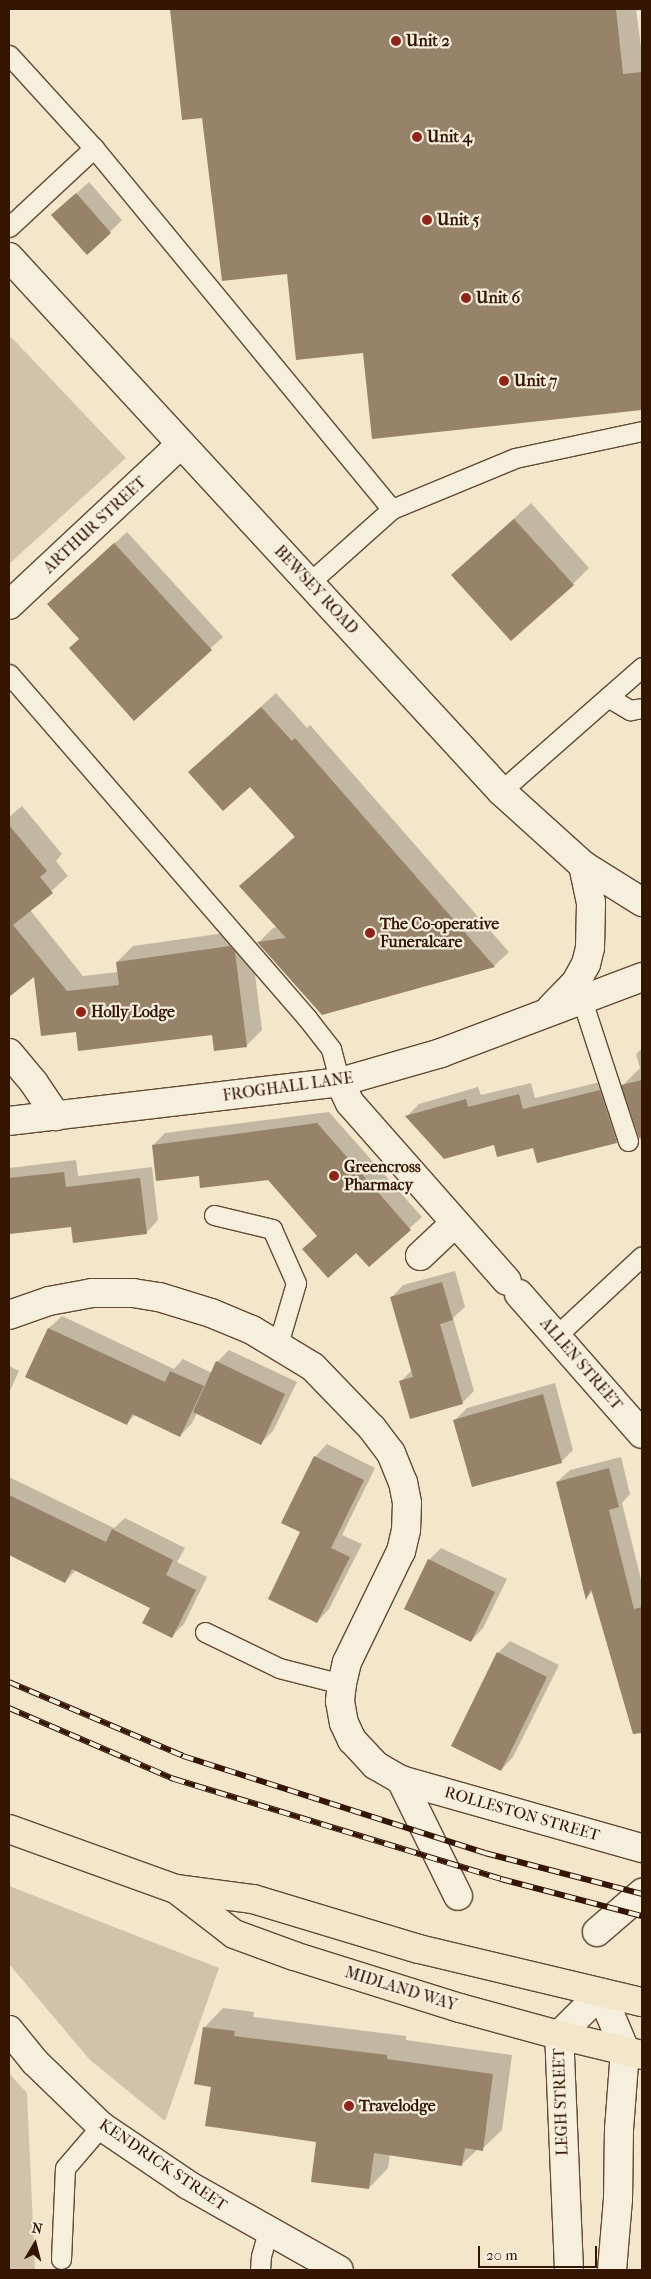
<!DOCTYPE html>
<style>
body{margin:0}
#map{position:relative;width:651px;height:2279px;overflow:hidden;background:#f3e6cb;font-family:"IM FELL French Canon",serif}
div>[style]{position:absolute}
.green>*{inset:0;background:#d2c2a9}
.shadow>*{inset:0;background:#0003}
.building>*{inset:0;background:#97826a}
.roads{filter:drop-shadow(1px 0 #634934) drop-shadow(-1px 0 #634934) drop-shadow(0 1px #634934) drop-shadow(0 -1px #634934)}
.service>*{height:19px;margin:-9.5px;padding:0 9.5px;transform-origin:9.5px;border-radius:9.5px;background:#f7efdd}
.pedestrian>*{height:28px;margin:-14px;padding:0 14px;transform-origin:14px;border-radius:14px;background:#f7efdd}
.minor>*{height:28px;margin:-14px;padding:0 14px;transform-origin:14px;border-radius:14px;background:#f7efdd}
.tertiary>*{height:28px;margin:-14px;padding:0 14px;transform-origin:14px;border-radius:14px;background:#f7efdd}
.trunk>*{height:28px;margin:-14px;padding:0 14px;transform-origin:14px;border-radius:14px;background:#f3e6cb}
.rail>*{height:5.5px;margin-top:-2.75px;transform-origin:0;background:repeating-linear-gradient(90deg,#f7efdd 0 11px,#331501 0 22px);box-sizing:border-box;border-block:1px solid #331501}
.dots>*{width:14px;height:14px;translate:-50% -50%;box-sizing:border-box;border:2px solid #f7efdd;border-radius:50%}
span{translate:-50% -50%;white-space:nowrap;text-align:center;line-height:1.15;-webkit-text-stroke:4.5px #f7efdd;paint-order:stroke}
.poi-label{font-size:16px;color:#331501;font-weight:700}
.left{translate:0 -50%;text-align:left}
.street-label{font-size:16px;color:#331501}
.frame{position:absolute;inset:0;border:10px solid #331501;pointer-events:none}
.north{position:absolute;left:10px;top:2219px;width:50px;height:50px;-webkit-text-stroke:4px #f7efdd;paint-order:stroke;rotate:8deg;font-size:14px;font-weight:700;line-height:20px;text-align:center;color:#331501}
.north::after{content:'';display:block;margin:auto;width:18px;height:22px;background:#331501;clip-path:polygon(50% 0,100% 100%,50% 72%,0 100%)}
.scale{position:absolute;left:478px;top:2246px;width:119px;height:22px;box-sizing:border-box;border:2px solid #331501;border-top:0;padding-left:6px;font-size:15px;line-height:18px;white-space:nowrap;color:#331501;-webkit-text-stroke:4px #f7efdd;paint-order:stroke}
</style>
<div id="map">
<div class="green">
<div style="clip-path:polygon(11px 337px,126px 458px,9px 564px,9px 339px)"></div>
<div style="clip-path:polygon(9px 1886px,219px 1968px,165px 2121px,90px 2060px,9px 1964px)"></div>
<div style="clip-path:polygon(9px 2073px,27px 2093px,35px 2270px,9px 2270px)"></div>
</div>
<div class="shadow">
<div style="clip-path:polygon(171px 9px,636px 9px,642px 55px,642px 409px,373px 438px,364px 351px,289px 273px,203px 117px,183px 119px)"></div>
<div style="clip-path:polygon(89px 182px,122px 220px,110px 232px,53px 215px)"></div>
<div style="clip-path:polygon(531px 503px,589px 568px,573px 584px,469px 559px)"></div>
<div style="clip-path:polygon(127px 532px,223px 637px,134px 719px,81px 638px,61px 592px)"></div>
<div style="clip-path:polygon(276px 693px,307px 728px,310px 725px,509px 952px,494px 966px,322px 1013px,259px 942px,273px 928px,278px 927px,241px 886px,295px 836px,250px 785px,189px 772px)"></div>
<div style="clip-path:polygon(22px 806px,62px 854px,56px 861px,68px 876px,30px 910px,83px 976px,118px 972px,117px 962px,133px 946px,246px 930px,250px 935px,262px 1030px,246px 1046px,213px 1034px,77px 1030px,35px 974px,12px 993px,9px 988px,9px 817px)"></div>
<div style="clip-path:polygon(642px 1048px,642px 1145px,623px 1085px,640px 1068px,636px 1054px)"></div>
<div style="clip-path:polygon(612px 1079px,628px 1130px,616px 1142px,534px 1146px,495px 1143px,407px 1116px,419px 1104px,478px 1087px,481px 1095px,531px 1083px,535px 1098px)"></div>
<div style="clip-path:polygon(329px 1112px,422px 1217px,369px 1265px,357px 1251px,318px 1235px,269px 1179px,200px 1175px,153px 1145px,165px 1133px)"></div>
<div style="clip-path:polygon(76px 1160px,78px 1176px,152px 1167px,158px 1220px,146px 1233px,72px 1226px,9px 1234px,9px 1168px)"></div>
<div style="clip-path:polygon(455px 1271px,465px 1307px,453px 1318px,474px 1391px,462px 1403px,401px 1381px,412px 1370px,391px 1298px,403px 1285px)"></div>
<div style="clip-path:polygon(62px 1316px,174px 1369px,183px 1359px,212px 1373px,217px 1362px,229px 1350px,297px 1382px,273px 1431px,261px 1443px,197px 1413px,192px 1423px,180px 1436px,135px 1415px,127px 1423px,26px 1377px,49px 1328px)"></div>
<div style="clip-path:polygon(9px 1366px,19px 1371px,9px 1393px)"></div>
<div style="clip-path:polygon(555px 1383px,573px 1450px,561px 1462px,455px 1420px,467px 1408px)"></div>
<div style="clip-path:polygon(327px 1444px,375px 1468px,342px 1535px,362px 1544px,329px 1609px,317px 1622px,302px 1532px,315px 1457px)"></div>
<div style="clip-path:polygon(621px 1457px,630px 1494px,622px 1503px,642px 1583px,642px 1673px,619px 1680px,593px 1591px,586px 1598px,557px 1482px,570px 1470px)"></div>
<div style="clip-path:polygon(9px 1477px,114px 1528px,125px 1518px,185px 1548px,177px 1562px,207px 1577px,184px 1624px,172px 1636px,152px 1607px,76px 1570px,65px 1582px,9px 1554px)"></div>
<div style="clip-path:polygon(441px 1548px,507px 1579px,483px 1628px,471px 1641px,429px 1560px)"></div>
<div style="clip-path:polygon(510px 1641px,559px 1665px,513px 1757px,501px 1770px,498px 1653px)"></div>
<div style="clip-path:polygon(223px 2008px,254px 2012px,253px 2017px,406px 2036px,406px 2040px,512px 2055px,502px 2130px,482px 2149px,478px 2149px,462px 2164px,390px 2154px,388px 2168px,369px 2188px,318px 2141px,212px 2085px,204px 2028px)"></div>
</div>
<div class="building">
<div style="clip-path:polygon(170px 9px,616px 9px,623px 74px,642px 72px,642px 410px,372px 439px,363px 353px,296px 360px,287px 274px,222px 281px,202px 118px,182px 120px)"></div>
<div style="clip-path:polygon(76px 193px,111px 233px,87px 255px,51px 215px)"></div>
<div style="clip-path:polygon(514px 519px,574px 585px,511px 641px,451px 575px)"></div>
<div style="clip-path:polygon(114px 543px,212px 650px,134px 721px,69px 648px,79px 639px,47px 604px)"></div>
<div style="clip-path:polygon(261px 707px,292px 741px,295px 738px,495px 967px,322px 1015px,257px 942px,286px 938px,239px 886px,295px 837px,250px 787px,223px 811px,188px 772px)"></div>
<div style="clip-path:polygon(9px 825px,47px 871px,40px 877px,53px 893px,13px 925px,67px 991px,119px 985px,116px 962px,230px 946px,235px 952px,247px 1047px,214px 1051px,212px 1035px,78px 1051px,76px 1032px,41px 1036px,34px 977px,9px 997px)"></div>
<div style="clip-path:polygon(642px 1080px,642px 1137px,639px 1138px,621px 1085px)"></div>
<div style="clip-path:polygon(600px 1090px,617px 1143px,537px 1163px,533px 1148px,497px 1157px,494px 1145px,444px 1159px,405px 1116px,466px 1099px,468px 1107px,519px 1094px,523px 1109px)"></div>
<div style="clip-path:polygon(317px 1123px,411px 1230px,369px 1267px,356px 1253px,328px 1278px,302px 1249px,317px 1236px,268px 1180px,200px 1188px,199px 1176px,156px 1181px,152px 1145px)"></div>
<div style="clip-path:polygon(64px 1172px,66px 1187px,140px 1178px,147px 1234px,73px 1243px,71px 1227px,9px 1234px,9px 1178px)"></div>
<div style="clip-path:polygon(442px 1282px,453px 1320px,440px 1324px,463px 1404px,410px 1419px,399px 1381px,413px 1377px,390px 1297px)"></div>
<div style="clip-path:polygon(48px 1328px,165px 1382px,170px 1371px,204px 1386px,180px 1437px,132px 1414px,127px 1425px,25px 1377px)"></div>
<div style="clip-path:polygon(216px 1361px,285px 1394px,261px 1445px,193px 1412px)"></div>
<div style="clip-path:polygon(543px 1394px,562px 1463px,472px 1487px,453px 1420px)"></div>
<div style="clip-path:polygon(314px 1456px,364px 1480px,331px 1548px,350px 1557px,317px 1623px,268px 1599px,300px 1532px,281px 1523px)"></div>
<div style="clip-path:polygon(609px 1468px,619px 1507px,609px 1510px,634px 1609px,642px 1607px,642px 1733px,633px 1734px,591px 1589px,586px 1600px,556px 1482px)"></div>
<div style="clip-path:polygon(9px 1495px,106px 1542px,112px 1529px,173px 1560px,166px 1575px,196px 1590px,172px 1638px,142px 1623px,150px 1608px,72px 1569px,65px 1583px,9px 1555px)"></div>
<div style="clip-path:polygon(428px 1559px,495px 1592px,471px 1642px,404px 1609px)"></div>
<div style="clip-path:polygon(497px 1652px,547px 1677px,501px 1771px,451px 1746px)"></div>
<div style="clip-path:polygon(203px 2027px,235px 2031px,234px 2036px,387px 2055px,387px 2059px,493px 2074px,483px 2151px,465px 2148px,462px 2166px,374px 2153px,369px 2189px,311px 2182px,316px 2142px,205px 2126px,211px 2087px,194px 2084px)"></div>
</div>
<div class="roads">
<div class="service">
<div style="left:9px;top:55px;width:126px;rotate:47.6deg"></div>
<div style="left:94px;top:148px;width:468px;rotate:50.5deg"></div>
<div style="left:9px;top:227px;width:116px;rotate:-42.9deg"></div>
<div style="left:310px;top:582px;width:110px;rotate:-41.7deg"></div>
<div style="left:392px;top:509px;width:133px;rotate:-22.5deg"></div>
<div style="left:515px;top:458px;width:130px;rotate:-12deg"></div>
<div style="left:9px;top:674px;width:455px;rotate:49.1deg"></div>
<div style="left:307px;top:1018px;width:39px;rotate:52deg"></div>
<div style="left:331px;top:1049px;width:34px;rotate:75deg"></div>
<div style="left:608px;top:697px;width:26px;rotate:31deg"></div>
<div style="left:630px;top:710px;width:12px;rotate:-9deg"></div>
<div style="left:501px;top:791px;width:188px;rotate:-41.3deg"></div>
<div style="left:578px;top:988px;width:161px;rotate:71.9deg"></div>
<div style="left:214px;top:1215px;width:60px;rotate:13.6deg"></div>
<div style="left:272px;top:1229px;width:59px;rotate:66deg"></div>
<div style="left:296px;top:1283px;width:64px;rotate:106.4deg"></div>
<div style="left:556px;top:1336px;width:117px;rotate:-42.9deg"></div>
<div style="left:205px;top:1632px;width:82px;rotate:25.9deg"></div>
<div style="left:279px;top:1668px;width:65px;rotate:14.3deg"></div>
<div style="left:61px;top:2259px;width:91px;rotate:-87.5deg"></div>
<div style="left:65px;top:2168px;width:55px;rotate:-49.4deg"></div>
<div style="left:260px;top:2270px;width:14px;rotate:-86deg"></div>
<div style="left:261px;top:2256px;width:25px;rotate:-74deg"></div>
</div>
<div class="pedestrian">
<div style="left:401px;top:1780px;width:129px;rotate:63.8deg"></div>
<div style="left:597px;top:1932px;width:60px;rotate:-40.9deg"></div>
</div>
<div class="minor">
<div style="left:9px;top:605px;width:234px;rotate:-43.1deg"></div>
<div style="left:9px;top:1053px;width:39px;rotate:50deg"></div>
<div style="left:34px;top:1083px;width:40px;rotate:56deg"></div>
<div style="left:340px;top:1082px;width:23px;rotate:65deg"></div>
<div style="left:350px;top:1103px;width:237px;rotate:48.6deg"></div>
<div style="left:420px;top:1256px;width:48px;rotate:-43.3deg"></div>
<div style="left:519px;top:1294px;width:186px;rotate:48.7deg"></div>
<div style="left:9px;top:1315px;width:42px;rotate:-19.3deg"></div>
<div style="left:49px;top:1301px;width:44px;rotate:-10.5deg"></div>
<div style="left:92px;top:1293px;width:41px"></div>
<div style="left:133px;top:1293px;width:26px;rotate:9deg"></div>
<div style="left:159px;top:1297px;width:54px;rotate:17.1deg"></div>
<div style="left:211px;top:1313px;width:44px;rotate:22.5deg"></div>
<div style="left:252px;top:1330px;width:71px;rotate:31.2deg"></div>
<div style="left:313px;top:1367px;width:85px;rotate:46deg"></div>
<div style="left:372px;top:1428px;width:31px;rotate:53deg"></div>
<div style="left:391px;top:1453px;width:31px;rotate:68deg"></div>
<div style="left:403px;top:1482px;width:21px;rotate:79deg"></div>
<div style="left:407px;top:1503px;width:27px;rotate:92deg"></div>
<div style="left:406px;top:1530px;width:22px;rotate:103deg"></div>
<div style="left:401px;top:1551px;width:123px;rotate:115.9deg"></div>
<div style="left:347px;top:1662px;width:23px;rotate:103deg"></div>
<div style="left:342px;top:1684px;width:17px;rotate:97deg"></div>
<div style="left:340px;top:1701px;width:22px;rotate:80deg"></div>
<div style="left:344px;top:1723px;width:19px;rotate:65deg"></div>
<div style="left:352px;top:1740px;width:34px;rotate:47deg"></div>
<div style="left:375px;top:1765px;width:30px;rotate:30deg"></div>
<div style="left:401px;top:1780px;width:250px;rotate:15.8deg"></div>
<div style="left:9px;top:2030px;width:41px;rotate:50.9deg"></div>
<div style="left:35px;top:2062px;width:92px;rotate:44.1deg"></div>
<div style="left:101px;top:2126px;width:105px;rotate:34.1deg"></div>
<div style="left:188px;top:2185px;width:173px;rotate:29.4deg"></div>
<div style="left:569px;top:2270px;width:235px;rotate:-92.4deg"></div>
<div style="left:559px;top:2035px;width:59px;rotate:-45deg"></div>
<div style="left:601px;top:1993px;width:62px;rotate:67.2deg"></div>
<div style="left:625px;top:2050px;width:79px;rotate:94.3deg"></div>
<div style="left:619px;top:2129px;width:70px;rotate:90.8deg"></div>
<div style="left:618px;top:2199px;width:71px;rotate:94.8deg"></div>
</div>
<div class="tertiary">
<div style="left:9px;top:257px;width:726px;rotate:47.34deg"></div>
<div style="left:501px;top:791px;width:110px;rotate:42.1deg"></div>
<div style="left:583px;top:865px;width:70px;rotate:32.1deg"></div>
<div style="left:551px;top:1008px;width:36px;rotate:-46deg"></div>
<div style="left:576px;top:982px;width:21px;rotate:-61deg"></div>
<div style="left:586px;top:964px;width:16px;rotate:-76deg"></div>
<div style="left:590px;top:948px;width:45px;rotate:-88.7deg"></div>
<div style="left:591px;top:903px;width:39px;rotate:-102deg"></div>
<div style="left:9px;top:1121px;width:333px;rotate:-6.7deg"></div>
<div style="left:340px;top:1082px;width:105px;rotate:-16deg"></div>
<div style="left:441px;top:1053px;width:215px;rotate:-20.7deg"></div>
</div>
<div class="trunk">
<div style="left:9px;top:1829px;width:177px;rotate:19.8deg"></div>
<div style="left:176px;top:1889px;width:78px;rotate:7.4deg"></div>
<div style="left:253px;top:1899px;width:173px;rotate:16.8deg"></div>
<div style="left:419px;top:1949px;width:229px;rotate:13.4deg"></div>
<div style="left:177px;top:1890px;width:72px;rotate:37.7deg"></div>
<div style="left:234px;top:1934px;width:64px;rotate:20.1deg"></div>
<div style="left:294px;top:1956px;width:174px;rotate:17.4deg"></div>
<div style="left:460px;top:2008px;width:103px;rotate:15.3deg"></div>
<div style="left:559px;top:2035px;width:85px;rotate:13.5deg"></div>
</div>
</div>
<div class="rail">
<div style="left:9px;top:1682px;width:189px;rotate:23deg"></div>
<div style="left:183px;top:1756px;width:317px;rotate:17.8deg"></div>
<div style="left:485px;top:1853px;width:162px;rotate:14.6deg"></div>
<div style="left:9px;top:1708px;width:180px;rotate:23.3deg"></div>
<div style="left:174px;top:1779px;width:342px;rotate:17deg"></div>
<div style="left:501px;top:1879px;width:146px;rotate:14.7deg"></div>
</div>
<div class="dots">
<div style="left:396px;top:41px;background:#8f2418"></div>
<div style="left:417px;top:137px;background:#8f2418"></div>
<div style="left:427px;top:220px;background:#8f2418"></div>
<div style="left:466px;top:298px;background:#8f2418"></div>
<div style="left:504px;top:381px;background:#8f2418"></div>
<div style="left:370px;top:933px;background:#8f2418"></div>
<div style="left:81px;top:1012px;background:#8f2418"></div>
<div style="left:334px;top:1176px;background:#8f2418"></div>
<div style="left:349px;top:2106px;background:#8f2418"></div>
</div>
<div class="poi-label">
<span class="left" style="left:406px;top:41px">Unit 2</span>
<span class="left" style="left:427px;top:137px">Unit 4</span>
<span class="left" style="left:437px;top:220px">Unit 5</span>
<span class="left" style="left:476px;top:298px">Unit 6</span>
<span class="left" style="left:514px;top:381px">Unit 7</span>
<span class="left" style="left:380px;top:933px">The Co-operative<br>Funeralcare</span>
<span class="left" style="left:91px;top:1012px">Holly Lodge</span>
<span class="left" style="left:344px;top:1176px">Greencross<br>Pharmacy</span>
<span class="left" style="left:359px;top:2106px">Travelodge</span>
</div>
<div class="street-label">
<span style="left:95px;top:525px;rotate:-43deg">ARTHUR STREET</span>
<span style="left:316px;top:590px;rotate:47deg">BEWSEY ROAD</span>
<span style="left:288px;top:1087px;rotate:-8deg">FROGHALL LANE</span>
<span style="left:581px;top:1364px;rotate:49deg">ALLEN STREET</span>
<span style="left:522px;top:1814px;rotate:16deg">ROLLESTON STREET</span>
<span style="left:401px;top:1989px;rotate:17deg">MIDLAND WAY</span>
<span style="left:561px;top:2102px;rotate:-92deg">LEGH STREET</span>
<span style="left:163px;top:2165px;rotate:34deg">KENDRICK STREET</span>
</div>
<div class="frame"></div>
<div class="north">N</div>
<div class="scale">20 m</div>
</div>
